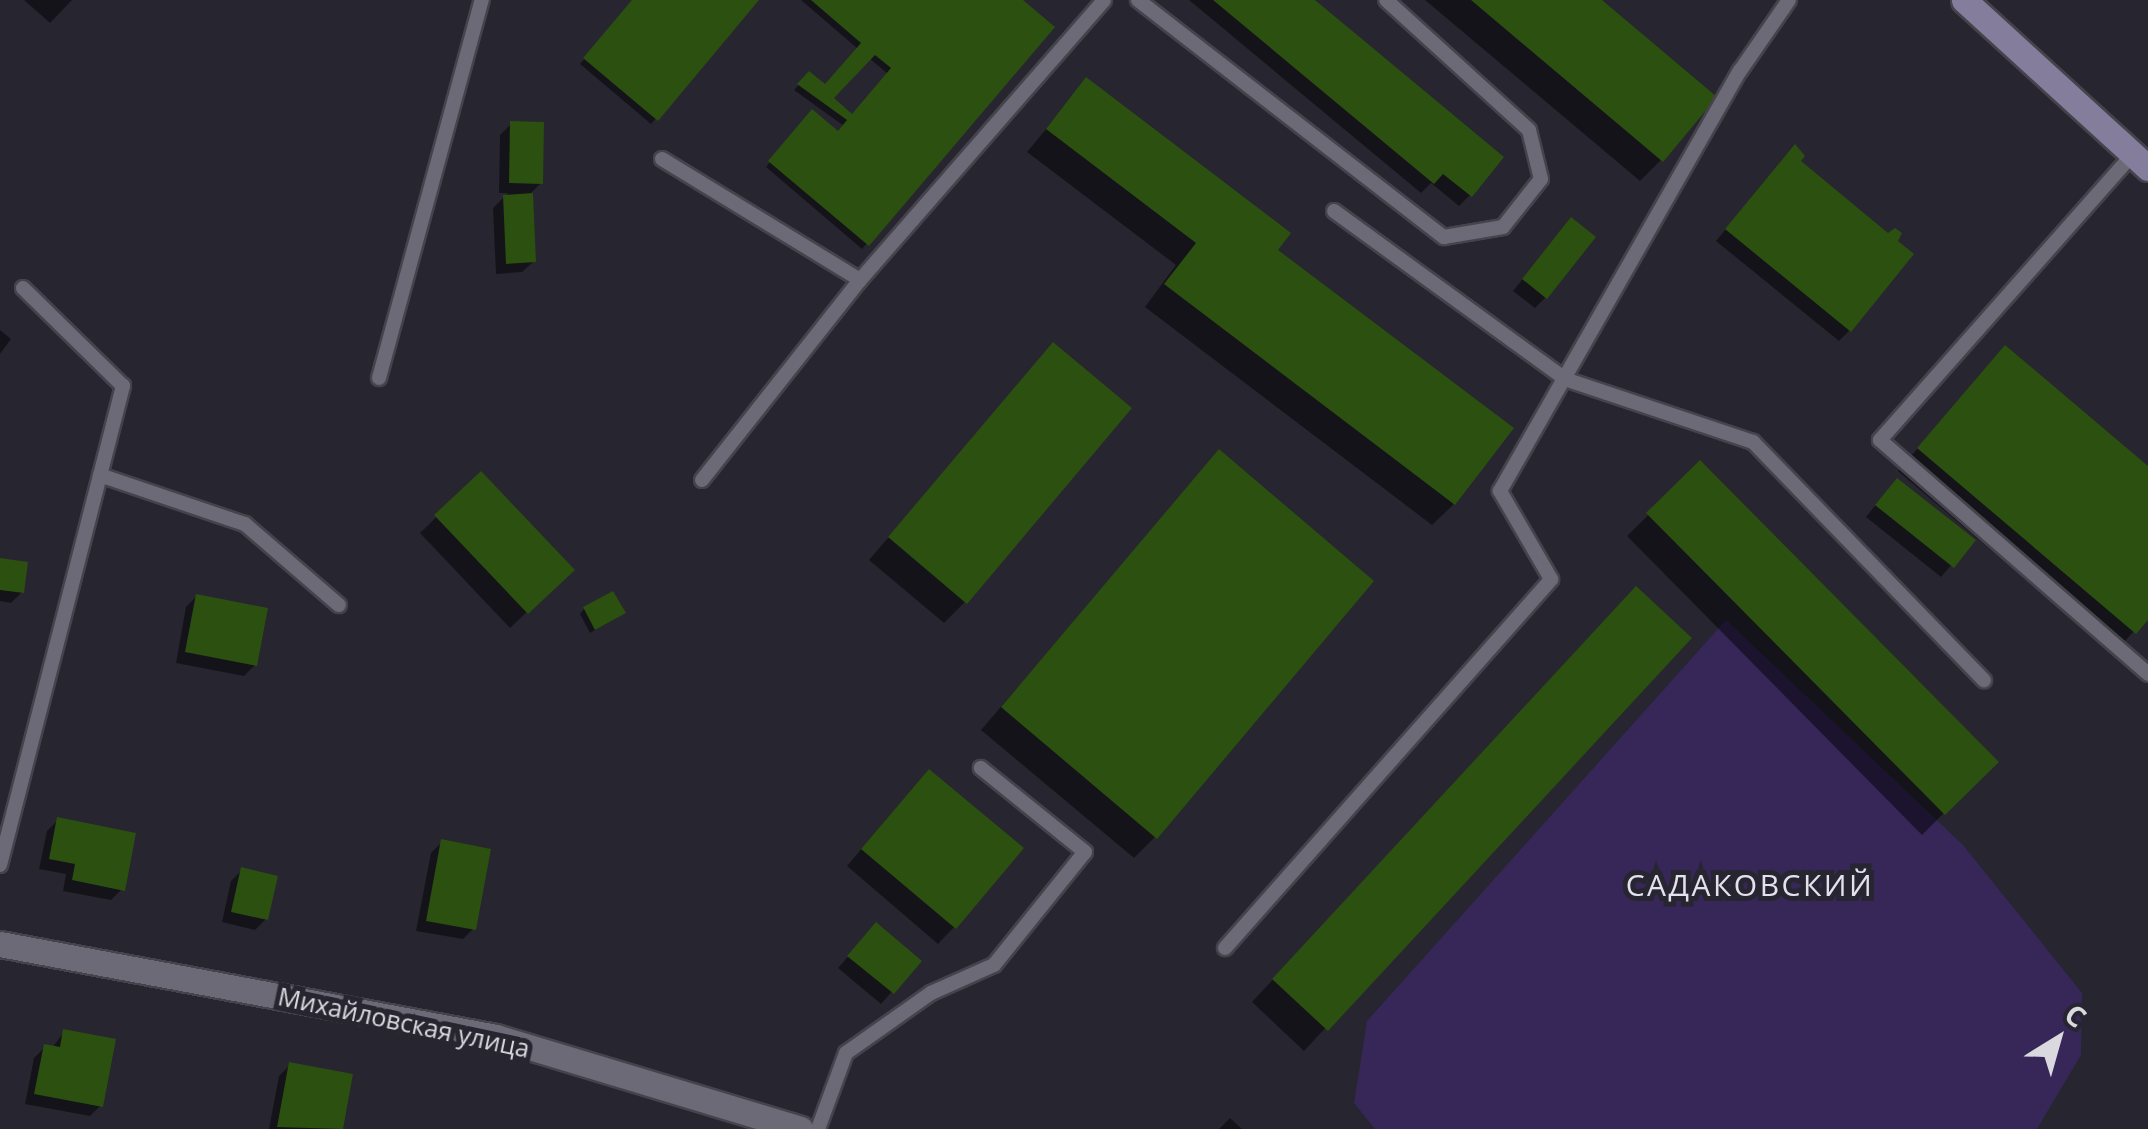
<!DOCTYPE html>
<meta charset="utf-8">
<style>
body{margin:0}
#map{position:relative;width:2148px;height:1129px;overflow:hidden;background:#27252f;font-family:"Open Sans",sans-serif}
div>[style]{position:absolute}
.green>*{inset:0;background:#362758}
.shadow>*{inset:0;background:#0007}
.building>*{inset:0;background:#2b500f}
.roads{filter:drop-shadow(2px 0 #45434b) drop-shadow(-2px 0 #45434b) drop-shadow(0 2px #45434b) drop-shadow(0 -2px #45434b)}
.lane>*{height:14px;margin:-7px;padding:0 7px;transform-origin:7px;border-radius:7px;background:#6c6a76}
.street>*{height:25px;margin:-12.5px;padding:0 12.5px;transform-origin:12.5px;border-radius:12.5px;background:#6c6a76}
.secondary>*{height:25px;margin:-12.5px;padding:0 12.5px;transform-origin:12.5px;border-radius:12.5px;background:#847d9c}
span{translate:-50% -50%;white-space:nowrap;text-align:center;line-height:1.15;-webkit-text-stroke:10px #27252f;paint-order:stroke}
.street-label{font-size:25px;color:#dad9df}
.quarter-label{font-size:30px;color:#e4e1ef;letter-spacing:2.5px}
.north{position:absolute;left:2008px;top:989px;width:100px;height:100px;-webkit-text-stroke:8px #27252f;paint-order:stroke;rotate:37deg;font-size:28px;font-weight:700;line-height:40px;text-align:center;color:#dad9df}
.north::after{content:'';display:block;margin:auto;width:35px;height:45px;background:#dad9df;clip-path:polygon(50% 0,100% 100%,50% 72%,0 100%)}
</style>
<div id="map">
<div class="green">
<div style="clip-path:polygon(1726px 620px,1963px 845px,2082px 993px,2081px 1055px,2037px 1129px,1375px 1129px,1354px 1103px,1367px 1021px)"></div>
</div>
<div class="shadow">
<div style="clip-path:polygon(24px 0,72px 0,50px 23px)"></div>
<div style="clip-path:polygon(634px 0,755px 0,651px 124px,580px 64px)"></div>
<div style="clip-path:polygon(evenodd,801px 0,1019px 0,1051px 28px,862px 249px,766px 167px,812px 112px,838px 134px,844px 126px,794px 90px,809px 74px,825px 88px,858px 49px,801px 0,869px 58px,888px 74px,852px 117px,830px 98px,869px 58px)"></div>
<div style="clip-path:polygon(1189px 0,1311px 0,1470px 195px,1459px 206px,1431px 183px,1421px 193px)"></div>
<div style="clip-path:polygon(1425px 0,1598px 0,1661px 160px,1640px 181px)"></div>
<div style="clip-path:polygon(1086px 81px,1275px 250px,1454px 504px,1432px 525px,1145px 307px,1176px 265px,1027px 152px)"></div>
<div style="clip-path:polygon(511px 124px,541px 183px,531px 193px,533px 262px,522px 272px,496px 274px,493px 208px,508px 193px,499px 193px,500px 135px)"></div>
<div style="clip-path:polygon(1784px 158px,1850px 330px,1839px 341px,1716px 241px)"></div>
<div style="clip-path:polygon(1560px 232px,1546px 297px,1535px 308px,1513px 291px)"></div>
<div style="clip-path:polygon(0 330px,11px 339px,0 354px)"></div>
<div style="clip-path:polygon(1054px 345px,965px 602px,944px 623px,869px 560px)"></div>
<div style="clip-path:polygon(2005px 348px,2148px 469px,2148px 616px,2113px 654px,1898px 471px)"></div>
<div style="clip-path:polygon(1219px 453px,1155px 837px,1134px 858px,981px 730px)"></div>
<div style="clip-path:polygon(1700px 464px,1995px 762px,1922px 835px,1627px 536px)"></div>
<div style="clip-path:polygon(480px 475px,571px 570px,510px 628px,420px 533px)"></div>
<div style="clip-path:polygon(1886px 492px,1972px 541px,1941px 577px,1866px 517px)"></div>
<div style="clip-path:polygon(0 560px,22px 592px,11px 603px,0 601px)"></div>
<div style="clip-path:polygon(197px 596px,255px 665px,244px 676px,176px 663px,186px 607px)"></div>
<div style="clip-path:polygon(584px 609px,618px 617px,590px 633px,580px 614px)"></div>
<div style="clip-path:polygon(1615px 610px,1688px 638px,1304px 1051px,1252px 1002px)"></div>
<div style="clip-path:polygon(913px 788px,954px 927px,938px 944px,847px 866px)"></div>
<div style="clip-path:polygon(58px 820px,122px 889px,111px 900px,63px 891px,66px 874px,39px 869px,47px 831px)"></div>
<div style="clip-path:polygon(442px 842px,474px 928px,463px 939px,416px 931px,431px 853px)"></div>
<div style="clip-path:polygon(242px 870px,266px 919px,255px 930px,222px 922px,231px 881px)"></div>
<div style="clip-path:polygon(866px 936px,919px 961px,881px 1004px,838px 968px)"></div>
<div style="clip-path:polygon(64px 1032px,101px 1105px,90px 1116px,25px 1104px,34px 1058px,45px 1047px,52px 1048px)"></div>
<div style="clip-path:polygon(290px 1065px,350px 1076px,340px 1129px,269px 1129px,279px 1076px)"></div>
<div style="clip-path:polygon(1230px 1118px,1242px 1129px,1219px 1129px)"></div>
</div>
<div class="building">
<div style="clip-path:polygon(632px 0,759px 0,658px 121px,583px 58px)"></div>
<div style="clip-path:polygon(evenodd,811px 0,1023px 0,1055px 27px,869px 246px,768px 161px,812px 109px,838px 131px,847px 120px,797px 84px,809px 71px,825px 84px,861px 43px,811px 0,875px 55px,891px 68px,852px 114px,834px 98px,875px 55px)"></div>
<div style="clip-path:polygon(1213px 0,1315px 0,1504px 157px,1472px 197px,1443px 174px,1434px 184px)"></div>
<div style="clip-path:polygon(1471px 0,1602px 0,1717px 97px,1663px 162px)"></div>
<div style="clip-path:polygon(1086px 77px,1291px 233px,1278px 250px,1514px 428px,1455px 505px,1164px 284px,1196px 243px,1046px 129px)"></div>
<div style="clip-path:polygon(510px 121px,544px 122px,543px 184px,509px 183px)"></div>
<div style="clip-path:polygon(1795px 144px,1805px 156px,1801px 161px,1888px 233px,1895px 228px,1902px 233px,1898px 241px,1914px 254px,1851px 332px,1725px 229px)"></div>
<div style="clip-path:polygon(533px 193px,536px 262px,506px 264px,503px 195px)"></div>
<div style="clip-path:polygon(1571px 217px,1596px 237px,1547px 299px,1522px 279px)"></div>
<div style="clip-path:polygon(1053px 342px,1132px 408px,967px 604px,888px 537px)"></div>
<div style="clip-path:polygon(2005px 345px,2148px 466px,2148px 620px,2136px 634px,1917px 448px)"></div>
<div style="clip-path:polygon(1219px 449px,1374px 581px,1157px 839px,1001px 707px)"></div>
<div style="clip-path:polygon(1700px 460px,1999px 762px,1945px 815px,1646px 513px)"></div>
<div style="clip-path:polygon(481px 471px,575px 570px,528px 614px,434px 515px)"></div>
<div style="clip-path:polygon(1897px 478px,1976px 540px,1954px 568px,1875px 505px)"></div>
<div style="clip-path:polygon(0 558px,28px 562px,24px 593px,0 590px)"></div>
<div style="clip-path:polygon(1636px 586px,1692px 638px,1328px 1031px,1272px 979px)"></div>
<div style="clip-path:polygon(613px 591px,626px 613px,595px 630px,583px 607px)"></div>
<div style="clip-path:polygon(196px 594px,268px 608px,257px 666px,185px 652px)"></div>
<div style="clip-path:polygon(929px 769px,1024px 848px,956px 929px,861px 849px)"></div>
<div style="clip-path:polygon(57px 817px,136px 833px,125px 891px,72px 880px,75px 864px,49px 859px)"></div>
<div style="clip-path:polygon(441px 839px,491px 849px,476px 930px,426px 921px)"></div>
<div style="clip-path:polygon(241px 867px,278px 876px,268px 920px,231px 912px)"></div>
<div style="clip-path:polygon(876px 922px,922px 961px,894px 994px,847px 956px)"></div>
<div style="clip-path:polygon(63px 1029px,116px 1039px,103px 1107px,34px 1094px,44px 1044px,60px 1047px)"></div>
<div style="clip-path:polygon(289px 1062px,353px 1074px,343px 1129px,277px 1127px)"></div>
</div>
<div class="roads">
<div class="lane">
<div style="left:1138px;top:0;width:387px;rotate:37.8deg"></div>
<div style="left:1444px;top:237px;width:60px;rotate:-9.6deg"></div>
<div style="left:1503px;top:227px;width:61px;rotate:-51.6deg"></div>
<div style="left:1541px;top:179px;width:50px;rotate:-103.8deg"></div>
<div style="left:1529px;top:130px;width:193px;rotate:-137.7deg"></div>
<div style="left:2133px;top:154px;width:382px;rotate:131.5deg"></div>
<div style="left:1880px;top:440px;width:356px;rotate:41.1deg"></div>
<div style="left:662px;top:159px;width:232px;rotate:31.4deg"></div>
<div style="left:1334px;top:211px;width:286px;rotate:36deg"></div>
<div style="left:1565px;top:379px;width:198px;rotate:18.5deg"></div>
<div style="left:1753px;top:442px;width:332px;rotate:45.9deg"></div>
<div style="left:379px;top:378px;width:392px;rotate:-74.8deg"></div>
<div style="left:100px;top:475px;width:153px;rotate:18.7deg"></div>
<div style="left:245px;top:524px;width:124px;rotate:40.8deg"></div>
<div style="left:702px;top:480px;width:255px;rotate:-51.7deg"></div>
<div style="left:860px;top:280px;width:371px;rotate:-48.9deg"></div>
<div style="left:0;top:865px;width:495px;rotate:-75.6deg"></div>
<div style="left:123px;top:386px;width:140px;rotate:-135.6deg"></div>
<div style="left:1225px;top:948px;width:492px;rotate:-48.5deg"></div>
<div style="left:1551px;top:579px;width:102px;rotate:-120.1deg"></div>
<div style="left:1500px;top:491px;width:484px;rotate:-60.3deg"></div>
<div style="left:1740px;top:71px;width:86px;rotate:-55.4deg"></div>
<div style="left:818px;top:1129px;width:81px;rotate:-69.8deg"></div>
<div style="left:846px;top:1053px;width:104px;rotate:-35.2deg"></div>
<div style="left:931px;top:993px;width:69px;rotate:-24deg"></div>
<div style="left:994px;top:965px;width:145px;rotate:-51.2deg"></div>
<div style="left:1085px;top:852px;width:134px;rotate:-141.1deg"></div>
</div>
<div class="street">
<div style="left:0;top:944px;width:505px;rotate:10.62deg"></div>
<div style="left:496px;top:1037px;width:318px;rotate:16.8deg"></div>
</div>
<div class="secondary">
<div style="left:1964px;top:0;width:249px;rotate:42.4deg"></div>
</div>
</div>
<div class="street-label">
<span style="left:404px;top:1022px;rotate:12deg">Михайловская улица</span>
</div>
<div class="quarter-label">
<span style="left:1750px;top:885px">САДАКОВСКИЙ</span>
</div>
<div class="north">С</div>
</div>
